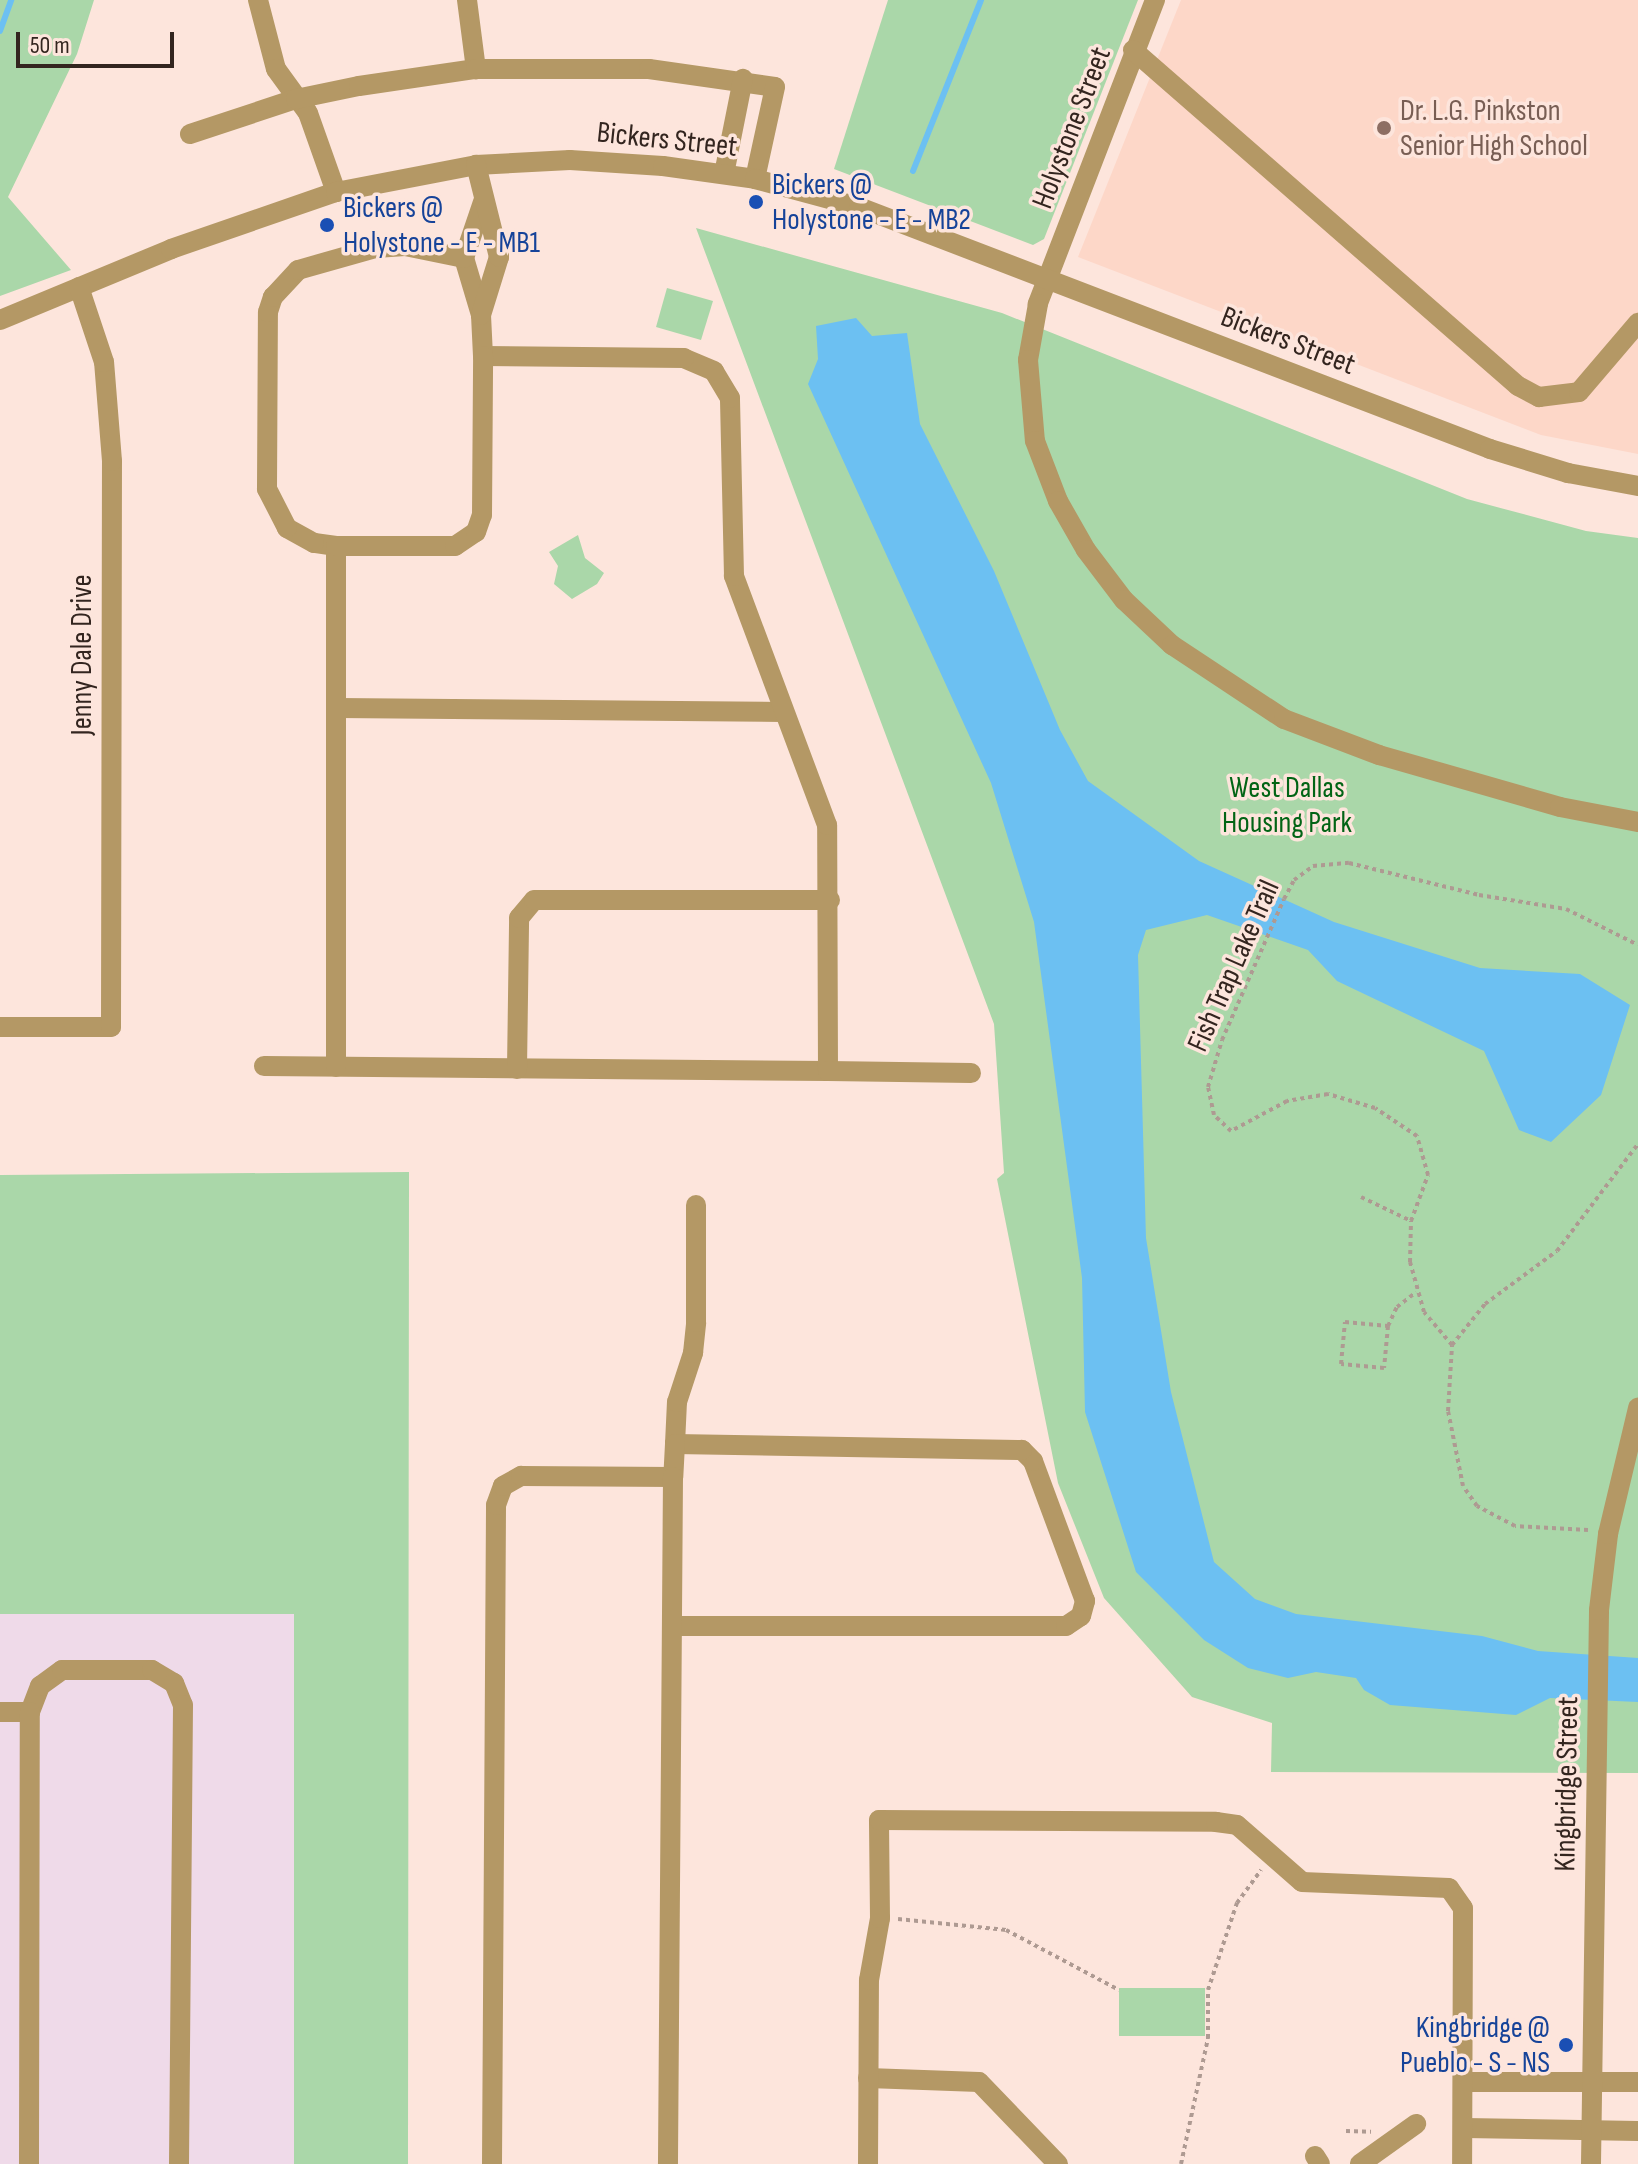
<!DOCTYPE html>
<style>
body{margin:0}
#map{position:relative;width:1638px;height:2164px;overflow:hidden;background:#fde5dc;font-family:"Sofia Sans Condensed",sans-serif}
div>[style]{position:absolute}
.built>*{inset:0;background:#fdd7c8}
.industrial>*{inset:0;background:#efdae9}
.green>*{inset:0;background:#aad7a9}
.water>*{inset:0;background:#6cc0f2}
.stream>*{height:6px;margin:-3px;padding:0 3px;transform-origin:3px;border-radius:3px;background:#6cc0f2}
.path>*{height:4px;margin-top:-2px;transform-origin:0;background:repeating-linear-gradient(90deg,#ae9a92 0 4px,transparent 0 8px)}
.minor>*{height:20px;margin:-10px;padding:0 10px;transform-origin:10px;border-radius:10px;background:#b49865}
.dots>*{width:22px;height:22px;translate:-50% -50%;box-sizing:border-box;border:4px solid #fde5dc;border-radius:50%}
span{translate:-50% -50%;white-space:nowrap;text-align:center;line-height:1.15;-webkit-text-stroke:7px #fde5dc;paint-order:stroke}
.education-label{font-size:30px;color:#785e54}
.left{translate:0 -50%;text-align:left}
.street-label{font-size:30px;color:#33251f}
.transit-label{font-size:30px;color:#164399}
.right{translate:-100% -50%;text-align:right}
.park-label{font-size:30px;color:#026415}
.scale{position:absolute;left:16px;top:32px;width:158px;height:36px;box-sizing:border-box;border:4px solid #33251f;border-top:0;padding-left:10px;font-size:24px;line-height:28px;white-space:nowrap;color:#33251f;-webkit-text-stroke:6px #fde5dc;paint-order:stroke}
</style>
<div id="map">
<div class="built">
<div style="clip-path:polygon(1181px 0,1638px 0,1638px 454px,1541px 435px,1078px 257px)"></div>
</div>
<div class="industrial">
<div style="clip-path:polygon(0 1614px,294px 1614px,294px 2164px,0 2164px)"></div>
</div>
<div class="green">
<div style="clip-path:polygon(0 0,94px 0,77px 54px,8px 197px,71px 270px,0 296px)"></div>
<div style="clip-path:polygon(888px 0,1138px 0,1044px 239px,1033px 245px,834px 169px)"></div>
<div style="clip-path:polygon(696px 228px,1002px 313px,1467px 499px,1586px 531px,1638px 538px,1638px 1773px,1271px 1772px,1272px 1723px,1192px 1697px,1104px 1598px,1058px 1483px,997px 1179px,1004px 1173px,994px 1024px)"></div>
<div style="clip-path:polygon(667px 288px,713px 301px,701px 340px,656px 327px)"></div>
<div style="clip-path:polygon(578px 535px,585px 558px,604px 573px,597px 584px,572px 599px,554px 584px,558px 566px,549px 552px)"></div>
<div style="clip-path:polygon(409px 1172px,408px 2164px,294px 2164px,294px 1614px,0 1614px,0 1175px)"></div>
<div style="clip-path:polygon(1119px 1988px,1205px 1988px,1205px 2036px,1119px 2036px)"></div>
</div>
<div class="water">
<div style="clip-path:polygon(856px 318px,872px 336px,907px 333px,920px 424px,994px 571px,1060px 730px,1088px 781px,1199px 861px,1334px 922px,1480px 968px,1580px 974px,1630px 1005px,1601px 1095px,1551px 1142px,1519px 1130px,1484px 1051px,1337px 981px,1308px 950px,1207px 915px,1146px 930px,1138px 955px,1146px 1238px,1171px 1392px,1214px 1562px,1255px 1599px,1296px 1614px,1482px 1636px,1538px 1651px,1638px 1658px,1638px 1702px,1550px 1698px,1516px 1715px,1390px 1705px,1364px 1690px,1356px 1678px,1316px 1672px,1288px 1678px,1248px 1668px,1204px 1640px,1136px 1572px,1085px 1412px,1082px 1278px,1034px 922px,991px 783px,808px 384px,818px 359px,816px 326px)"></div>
</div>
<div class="stream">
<div style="left:0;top:31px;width:33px;rotate:-70deg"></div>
<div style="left:913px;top:171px;width:184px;rotate:-68.3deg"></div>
</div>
<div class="path">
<div style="left:1361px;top:1197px;width:55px;rotate:25.6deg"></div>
<div style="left:1345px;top:1322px;width:43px;rotate:5.3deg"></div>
<div style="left:1388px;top:1326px;width:42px;rotate:95.4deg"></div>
<div style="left:1384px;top:1368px;width:43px;rotate:-174.7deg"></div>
<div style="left:1341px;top:1364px;width:42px;rotate:-84.6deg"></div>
<div style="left:1388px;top:1326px;width:21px;rotate:-65deg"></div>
<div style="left:1397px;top:1307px;width:24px;rotate:-38deg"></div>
<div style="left:1452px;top:1345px;width:53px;rotate:-51.2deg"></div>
<div style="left:1485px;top:1304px;width:89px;rotate:-36.4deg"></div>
<div style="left:1557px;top:1251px;width:134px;rotate:-52.9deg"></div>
<div style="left:1588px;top:1530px;width:73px;rotate:-176.9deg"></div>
<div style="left:1515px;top:1526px;width:43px;rotate:-152.2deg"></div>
<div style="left:1477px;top:1506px;width:24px;rotate:-125deg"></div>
<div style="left:1463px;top:1486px;width:76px;rotate:-101.3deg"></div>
<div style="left:1448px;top:1411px;width:66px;rotate:-86.5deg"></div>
<div style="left:1452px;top:1345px;width:43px;rotate:-130.3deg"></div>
<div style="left:1424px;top:1312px;width:52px;rotate:-105.6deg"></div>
<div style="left:1410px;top:1262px;width:41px;rotate:-88.6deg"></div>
<div style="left:1411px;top:1221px;width:49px;rotate:-69.7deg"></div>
<div style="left:1428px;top:1175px;width:41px;rotate:-105.8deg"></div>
<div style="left:1417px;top:1136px;width:50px;rotate:-146.3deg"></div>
<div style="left:1375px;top:1108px;width:49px;rotate:-163.4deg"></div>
<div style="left:1328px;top:1094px;width:42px;rotate:170.3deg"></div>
<div style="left:1287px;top:1101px;width:64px;rotate:151.8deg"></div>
<div style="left:1231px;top:1131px;width:23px;rotate:-137deg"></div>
<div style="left:1214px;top:1115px;width:29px;rotate:-102deg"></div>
<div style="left:1208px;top:1087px;width:49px;rotate:-73.4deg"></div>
<div style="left:1222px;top:1040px;width:154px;rotate:-66.3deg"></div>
<div style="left:1284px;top:899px;width:21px;rotate:-62deg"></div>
<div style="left:1294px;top:880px;width:24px;rotate:-36deg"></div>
<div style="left:1313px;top:866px;width:36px;rotate:-5deg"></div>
<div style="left:1349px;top:863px;width:134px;rotate:13.8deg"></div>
<div style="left:1479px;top:895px;width:88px;rotate:9.1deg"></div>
<div style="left:1566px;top:909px;width:80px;rotate:26.6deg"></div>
<div style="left:898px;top:1919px;width:109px;rotate:5.8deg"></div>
<div style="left:1006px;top:1930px;width:128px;rotate:28deg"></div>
<div style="left:1346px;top:2131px;width:25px;rotate:2deg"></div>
<div style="left:1181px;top:2164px;width:129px;rotate:-77.9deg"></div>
<div style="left:1208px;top:2038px;width:48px;rotate:-90deg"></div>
<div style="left:1208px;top:1990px;width:92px;rotate:-71.6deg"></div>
<div style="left:1237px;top:1903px;width:41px;rotate:-54deg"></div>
</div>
<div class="minor">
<div style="left:258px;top:0;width:71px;rotate:75.4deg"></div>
<div style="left:276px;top:69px;width:54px;rotate:54deg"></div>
<div style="left:308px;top:113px;width:84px;rotate:70.5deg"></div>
<div style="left:467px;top:0;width:70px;rotate:82.6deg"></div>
<div style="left:1155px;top:0;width:326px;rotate:111.1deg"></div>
<div style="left:1038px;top:304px;width:57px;rotate:100.1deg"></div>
<div style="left:1028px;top:360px;width:81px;rotate:85.1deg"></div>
<div style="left:1035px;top:441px;width:64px;rotate:69deg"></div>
<div style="left:1058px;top:501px;width:56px;rotate:60.3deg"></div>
<div style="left:1086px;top:550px;width:63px;rotate:52.8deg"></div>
<div style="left:1124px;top:600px;width:66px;rotate:43.2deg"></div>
<div style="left:1172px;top:645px;width:134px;rotate:33.5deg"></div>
<div style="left:1284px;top:719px;width:102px;rotate:20.8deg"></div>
<div style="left:1379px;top:755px;width:188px;rotate:16deg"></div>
<div style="left:1560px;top:807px;width:79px;rotate:10.9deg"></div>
<div style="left:1133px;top:50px;width:511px;rotate:41.11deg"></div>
<div style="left:1518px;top:386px;width:24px;rotate:28deg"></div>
<div style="left:1539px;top:397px;width:40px;rotate:-7.1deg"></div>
<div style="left:1579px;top:392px;width:91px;rotate:-49.5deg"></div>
<div style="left:190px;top:134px;width:112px;rotate:-18.3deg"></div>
<div style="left:296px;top:99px;width:64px;rotate:-11.7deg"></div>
<div style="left:359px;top:86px;width:118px;rotate:-8.3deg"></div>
<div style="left:476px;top:69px;width:173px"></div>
<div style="left:649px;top:69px;width:127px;rotate:8.1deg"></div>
<div style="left:775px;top:87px;width:94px;rotate:102.3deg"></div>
<div style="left:724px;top:174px;width:97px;rotate:-78.7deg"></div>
<div style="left:481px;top:315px;width:59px;rotate:-106.6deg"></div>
<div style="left:464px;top:258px;width:59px;rotate:-71.3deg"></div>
<div style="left:0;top:320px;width:185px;rotate:-22.5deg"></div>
<div style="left:171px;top:249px;width:175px;rotate:-19.1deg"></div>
<div style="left:336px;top:192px;width:143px;rotate:-10.9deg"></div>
<div style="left:476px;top:165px;width:94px;rotate:-3deg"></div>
<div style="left:570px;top:160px;width:93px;rotate:3.7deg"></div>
<div style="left:663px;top:166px;width:93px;rotate:8deg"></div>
<div style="left:755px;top:179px;width:108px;rotate:15.1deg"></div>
<div style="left:859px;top:207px;width:676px;rotate:20.98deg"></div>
<div style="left:1490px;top:449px;width:82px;rotate:17.1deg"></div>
<div style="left:1568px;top:473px;width:71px;rotate:10.5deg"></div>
<div style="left:336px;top:546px;width:22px;rotate:-172deg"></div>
<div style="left:314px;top:543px;width:31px;rotate:-151deg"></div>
<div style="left:287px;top:528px;width:44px;rotate:-117.1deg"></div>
<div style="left:267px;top:489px;width:177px;rotate:-89.7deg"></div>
<div style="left:268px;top:312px;width:16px;rotate:-72deg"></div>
<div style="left:273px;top:297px;width:37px;rotate:-47deg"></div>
<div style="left:298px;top:270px;width:81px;rotate:-15.8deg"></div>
<div style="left:376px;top:248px;width:29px;rotate:-4deg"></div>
<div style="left:405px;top:246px;width:60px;rotate:11.5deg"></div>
<div style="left:338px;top:708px;width:445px;rotate:0.5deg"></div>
<div style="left:0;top:1027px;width:111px"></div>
<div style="left:111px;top:1027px;width:566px;rotate:-89.9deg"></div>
<div style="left:112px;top:461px;width:99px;rotate:-94.6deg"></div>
<div style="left:104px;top:362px;width:79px;rotate:-108.4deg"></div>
<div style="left:264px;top:1066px;width:564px;rotate:0.51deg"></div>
<div style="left:828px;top:1071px;width:246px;rotate:-90.2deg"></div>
<div style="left:827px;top:825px;width:266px;rotate:-110.5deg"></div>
<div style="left:734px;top:576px;width:178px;rotate:-91.3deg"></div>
<div style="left:730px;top:398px;width:31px;rotate:-121deg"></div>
<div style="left:714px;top:371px;width:33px;rotate:-157deg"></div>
<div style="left:684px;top:358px;width:201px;rotate:-179.4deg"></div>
<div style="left:483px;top:356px;width:41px;rotate:-92.8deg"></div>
<div style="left:481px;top:315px;width:61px;rotate:-72.8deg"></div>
<div style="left:499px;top:257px;width:95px;rotate:-104deg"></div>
<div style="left:336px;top:1067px;width:521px;rotate:-90deg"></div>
<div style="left:336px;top:546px;width:119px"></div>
<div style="left:455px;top:546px;width:25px;rotate:-34deg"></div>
<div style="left:476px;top:532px;width:18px;rotate:-71deg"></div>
<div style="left:482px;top:515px;width:159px;rotate:-89.6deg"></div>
<div style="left:517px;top:1069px;width:151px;rotate:-89.2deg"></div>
<div style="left:519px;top:918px;width:23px;rotate:-50deg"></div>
<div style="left:534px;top:900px;width:296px"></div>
<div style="left:828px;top:1071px;width:143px;rotate:0.8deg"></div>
<div style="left:675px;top:1444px;width:42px;rotate:-87.3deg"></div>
<div style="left:677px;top:1402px;width:52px;rotate:-71.9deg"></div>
<div style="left:693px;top:1353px;width:31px;rotate:-84deg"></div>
<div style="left:696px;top:1322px;width:117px;rotate:-90deg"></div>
<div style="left:672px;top:1626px;width:394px"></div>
<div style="left:1066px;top:1626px;width:18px;rotate:-34deg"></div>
<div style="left:1081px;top:1616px;width:16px;rotate:-75deg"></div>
<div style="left:1085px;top:1601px;width:149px;rotate:-110.4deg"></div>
<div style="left:1033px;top:1461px;width:16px;rotate:-135deg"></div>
<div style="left:1022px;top:1450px;width:347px;rotate:-179deg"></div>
<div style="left:675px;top:1444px;width:33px;rotate:93deg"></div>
<div style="left:0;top:1712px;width:30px"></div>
<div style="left:30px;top:1712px;width:28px;rotate:-69deg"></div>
<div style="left:40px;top:1686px;width:27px;rotate:-36deg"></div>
<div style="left:62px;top:1670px;width:90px"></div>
<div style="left:152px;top:1670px;width:26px;rotate:31deg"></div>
<div style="left:174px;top:1683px;width:24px;rotate:68deg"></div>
<div style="left:183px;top:1705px;width:459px;rotate:90.5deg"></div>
<div style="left:868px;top:2078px;width:111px;rotate:2.1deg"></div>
<div style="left:979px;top:2082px;width:114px;rotate:46.1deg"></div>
<div style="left:1465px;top:2082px;width:173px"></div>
<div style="left:1465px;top:2128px;width:173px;rotate:1deg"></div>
<div style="left:1315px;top:2156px;width:9px;rotate:58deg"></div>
<div style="left:29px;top:2164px;width:452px;rotate:-89.9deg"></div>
<div style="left:492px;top:2164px;width:659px;rotate:-89.65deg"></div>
<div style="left:496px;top:1505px;width:20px;rotate:-70deg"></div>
<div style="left:503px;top:1486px;width:21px;rotate:-29deg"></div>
<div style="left:521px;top:1476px;width:152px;rotate:0.4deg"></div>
<div style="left:673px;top:1477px;width:687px;rotate:90.42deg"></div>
<div style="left:868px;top:2164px;width:184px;rotate:-89.7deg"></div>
<div style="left:869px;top:1980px;width:63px;rotate:-79.9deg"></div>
<div style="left:880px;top:1918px;width:98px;rotate:-90.6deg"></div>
<div style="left:879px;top:1820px;width:337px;rotate:0.3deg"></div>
<div style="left:1216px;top:1822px;width:21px;rotate:8deg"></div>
<div style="left:1237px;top:1825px;width:86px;rotate:41.2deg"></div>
<div style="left:1302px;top:1882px;width:147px;rotate:2.3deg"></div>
<div style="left:1449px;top:1888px;width:24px;rotate:55deg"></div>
<div style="left:1463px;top:1908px;width:256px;rotate:90.2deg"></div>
<div style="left:1360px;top:2164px;width:69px;rotate:-35.5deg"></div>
<div style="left:1591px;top:2164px;width:554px;rotate:-89.17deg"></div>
<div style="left:1599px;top:1610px;width:77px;rotate:-83.2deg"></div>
<div style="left:1608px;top:1534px;width:130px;rotate:-76.6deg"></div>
</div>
<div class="dots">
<div style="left:1384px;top:128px;background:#8d6e63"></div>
<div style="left:756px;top:202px;background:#1a4fb4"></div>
<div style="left:327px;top:225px;background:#1a4fb4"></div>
<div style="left:1566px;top:2045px;background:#1a4fb4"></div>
</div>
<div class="education-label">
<span class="left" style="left:1400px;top:128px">Dr. L.G. Pinkston<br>Senior High School</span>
</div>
<div class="street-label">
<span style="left:1072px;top:128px;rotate:-69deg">Holystone Street</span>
<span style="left:667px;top:140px;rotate:6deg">Bickers Street</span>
<span style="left:1288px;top:341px;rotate:21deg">Bickers Street</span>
<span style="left:82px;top:655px;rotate:-90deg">Jenny Dale Drive</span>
<span style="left:1234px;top:966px;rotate:-66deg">Fish Trap Lake Trail</span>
<span style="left:1567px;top:1784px;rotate:-89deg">Kingbridge Street</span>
</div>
<div class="transit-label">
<span class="left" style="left:772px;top:202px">Bickers @<br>Holystone - E - MB2</span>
<span class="left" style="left:343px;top:225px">Bickers @<br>Holystone - E - MB1</span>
<span class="right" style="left:1550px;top:2045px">Kingbridge @<br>Pueblo - S - NS</span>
</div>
<div class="park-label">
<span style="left:1287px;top:805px">West Dallas<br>Housing Park</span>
</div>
<div class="scale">50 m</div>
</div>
